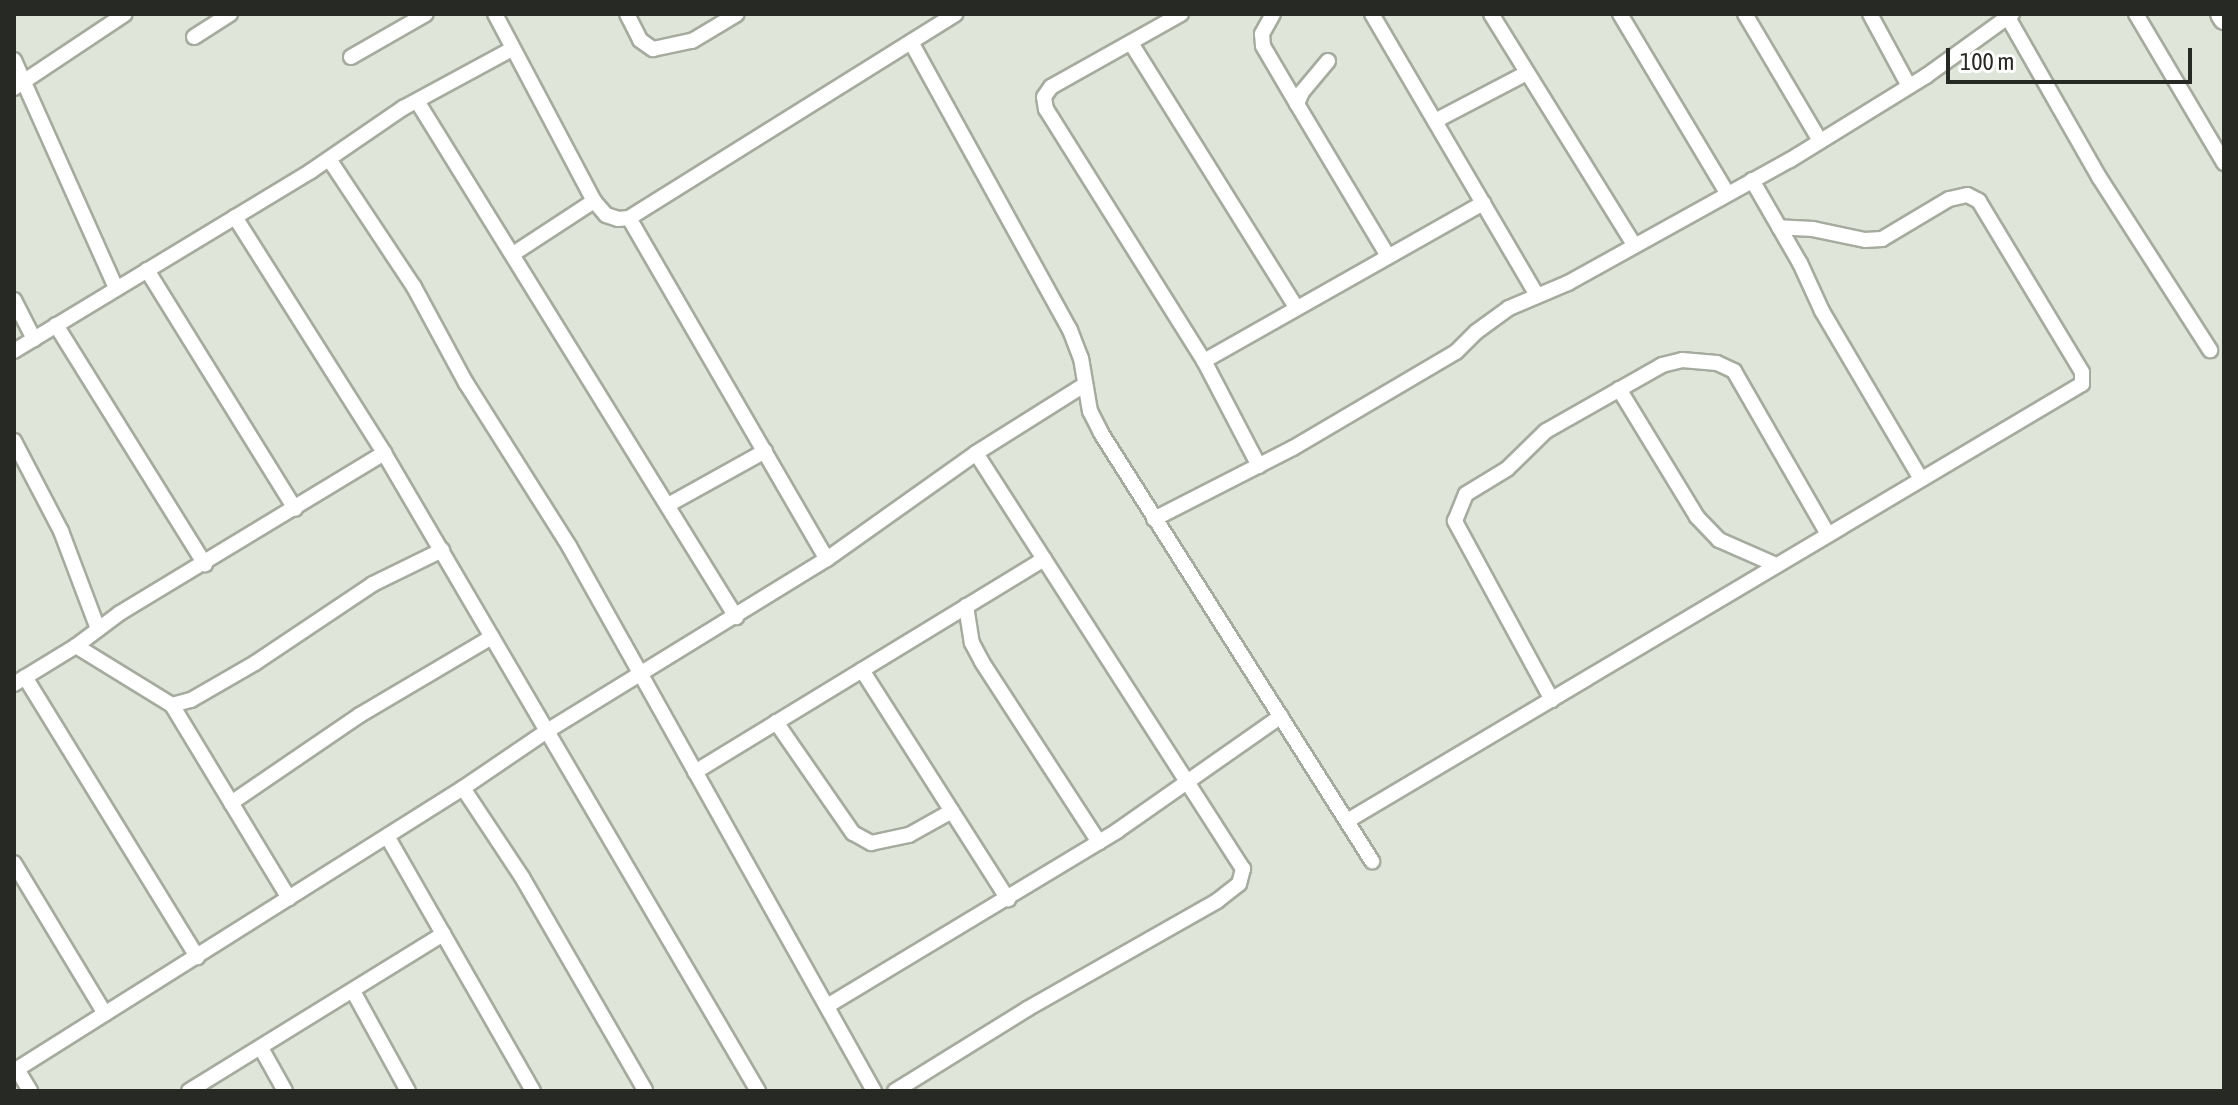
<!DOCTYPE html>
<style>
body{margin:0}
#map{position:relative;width:2238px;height:1105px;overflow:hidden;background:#dfe5d8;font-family:"Asap Condensed",sans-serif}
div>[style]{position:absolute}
.roads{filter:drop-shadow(2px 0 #a6ab9f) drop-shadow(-2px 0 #a6ab9f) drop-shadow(0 2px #a6ab9f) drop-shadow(0 -2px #a6ab9f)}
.street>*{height:14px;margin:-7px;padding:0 7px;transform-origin:7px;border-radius:7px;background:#fff}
.secondary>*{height:20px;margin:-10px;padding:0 10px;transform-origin:10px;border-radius:10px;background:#fff}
span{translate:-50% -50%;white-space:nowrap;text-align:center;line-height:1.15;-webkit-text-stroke:6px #fff;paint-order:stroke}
.frame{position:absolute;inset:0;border:16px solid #272924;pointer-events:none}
.scale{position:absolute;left:1946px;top:48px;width:246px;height:36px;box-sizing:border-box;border:4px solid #272924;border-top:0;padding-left:10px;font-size:24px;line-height:28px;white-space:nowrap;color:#272924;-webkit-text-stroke:6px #fff;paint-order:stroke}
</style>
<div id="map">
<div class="roads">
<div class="street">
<div style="left:495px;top:14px;width:212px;rotate:62.1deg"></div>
<div style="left:594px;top:201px;width:18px;rotate:49deg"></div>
<div style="left:606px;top:215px;width:13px;rotate:18deg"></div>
<div style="left:618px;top:219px;width:11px;rotate:-5deg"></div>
<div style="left:629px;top:218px;width:385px;rotate:-32deg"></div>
<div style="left:627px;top:14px;width:29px;rotate:63deg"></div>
<div style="left:640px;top:40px;width:16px;rotate:35deg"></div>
<div style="left:653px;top:49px;width:40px;rotate:-12deg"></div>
<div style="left:692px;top:41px;width:52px;rotate:-31deg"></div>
<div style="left:1181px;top:14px;width:149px;rotate:150.7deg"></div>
<div style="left:1051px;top:87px;width:12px;rotate:125deg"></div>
<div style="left:1044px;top:97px;width:12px;rotate:81deg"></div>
<div style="left:1046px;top:109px;width:297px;rotate:57.9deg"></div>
<div style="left:1273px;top:14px;width:23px;rotate:119deg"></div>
<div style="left:1262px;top:34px;width:12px;rotate:85deg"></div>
<div style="left:1263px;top:46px;width:67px;rotate:59.6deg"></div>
<div style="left:1372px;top:14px;width:326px;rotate:59.6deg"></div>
<div style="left:1491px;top:14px;width:272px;rotate:58.2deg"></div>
<div style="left:1620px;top:14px;width:209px;rotate:59.1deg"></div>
<div style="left:1745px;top:14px;width:147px;rotate:59.4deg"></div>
<div style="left:1870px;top:14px;width:82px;rotate:61.6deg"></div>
<div style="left:2006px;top:14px;width:188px;rotate:60.3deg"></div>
<div style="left:2099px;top:177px;width:206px;rotate:57.3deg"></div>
<div style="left:2136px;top:14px;width:173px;rotate:59.4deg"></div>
<div style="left:194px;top:37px;width:43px;rotate:-32.6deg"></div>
<div style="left:911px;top:42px;width:329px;rotate:61.1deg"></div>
<div style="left:1070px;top:330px;width:30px;rotate:69deg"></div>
<div style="left:1081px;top:358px;width:54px;rotate:80.4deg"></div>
<div style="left:1090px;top:411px;width:25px;rotate:63deg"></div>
<div style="left:1101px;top:433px;width:507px;rotate:57.66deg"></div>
<div style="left:1131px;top:43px;width:311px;rotate:58deg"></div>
<div style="left:351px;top:57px;width:86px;rotate:-29.8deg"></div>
<div style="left:14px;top:60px;width:250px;rotate:65.9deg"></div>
<div style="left:1328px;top:61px;width:40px;rotate:130deg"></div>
<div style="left:1302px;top:92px;width:13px;rotate:113deg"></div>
<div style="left:1297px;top:104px;width:177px;rotate:59.1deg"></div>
<div style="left:14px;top:88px;width:133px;rotate:-33.7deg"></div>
<div style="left:417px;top:101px;width:607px;rotate:58.27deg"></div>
<div style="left:1435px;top:121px;width:104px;rotate:-27.6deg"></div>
<div style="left:329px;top:159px;width:154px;rotate:56.4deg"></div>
<div style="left:414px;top:287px;width:109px;rotate:61.6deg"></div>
<div style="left:466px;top:383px;width:193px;rotate:57.7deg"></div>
<div style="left:569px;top:546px;width:625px;rotate:60.77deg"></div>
<div style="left:1752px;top:180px;width:96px;rotate:60deg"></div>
<div style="left:1800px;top:263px;width:53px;rotate:65.4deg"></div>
<div style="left:1822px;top:311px;width:195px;rotate:59.5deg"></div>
<div style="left:235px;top:217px;width:279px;rotate:57.7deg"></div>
<div style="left:384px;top:453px;width:740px;rotate:59.62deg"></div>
<div style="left:629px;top:218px;width:394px;rotate:59.9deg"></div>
<div style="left:513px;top:254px;width:97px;rotate:-33.2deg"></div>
<div style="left:147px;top:270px;width:281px;rotate:58.2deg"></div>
<div style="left:14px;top:300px;width:44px;rotate:62.9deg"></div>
<div style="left:56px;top:325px;width:282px;rotate:58.1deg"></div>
<div style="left:14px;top:351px;width:347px;rotate:-31.2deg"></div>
<div style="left:311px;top:171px;width:112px;rotate:-34.4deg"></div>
<div style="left:403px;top:108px;width:124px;rotate:-28.4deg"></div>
<div style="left:1619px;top:389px;width:150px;rotate:58.6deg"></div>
<div style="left:1697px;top:517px;width:32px;rotate:46deg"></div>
<div style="left:1719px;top:540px;width:60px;rotate:23.6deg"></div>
<div style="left:14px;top:441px;width:102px;rotate:62.4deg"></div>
<div style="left:61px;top:531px;width:105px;rotate:69.3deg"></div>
<div style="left:1259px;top:466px;width:119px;rotate:-117.6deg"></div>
<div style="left:1204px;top:361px;width:321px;rotate:-29.5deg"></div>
<div style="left:668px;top:505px;width:111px;rotate:-29.1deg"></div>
<div style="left:1154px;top:519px;width:156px;rotate:-27.1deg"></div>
<div style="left:1293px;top:448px;width:189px;rotate:-30.5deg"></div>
<div style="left:1456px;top:352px;width:28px;rotate:-45deg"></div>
<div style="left:1476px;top:332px;width:41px;rotate:-36deg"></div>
<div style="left:1509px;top:308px;width:64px;rotate:-23deg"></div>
<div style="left:1568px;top:283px;width:254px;rotate:-29deg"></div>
<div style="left:1790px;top:160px;width:160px;rotate:-31.7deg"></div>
<div style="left:1926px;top:76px;width:106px;rotate:-35.8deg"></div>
<div style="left:966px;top:606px;width:37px;rotate:81deg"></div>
<div style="left:972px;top:643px;width:21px;rotate:62deg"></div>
<div style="left:982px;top:662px;width:215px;rotate:57deg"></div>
<div style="left:76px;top:646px;width:113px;rotate:31.6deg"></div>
<div style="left:172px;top:705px;width:20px;rotate:-15deg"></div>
<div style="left:191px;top:700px;width:74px;rotate:-30deg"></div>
<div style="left:255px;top:663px;width:142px;rotate:-33.8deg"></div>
<div style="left:373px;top:584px;width:77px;rotate:-26.2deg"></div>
<div style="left:862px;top:670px;width:272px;rotate:57.5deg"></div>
<div style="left:25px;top:677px;width:329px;rotate:58.4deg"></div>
<div style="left:14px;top:684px;width:73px;rotate:-31.5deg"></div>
<div style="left:76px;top:646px;width:55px;rotate:-36.9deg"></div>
<div style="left:120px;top:613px;width:309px;rotate:-31.2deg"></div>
<div style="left:1552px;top:700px;width:204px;rotate:-118.5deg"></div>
<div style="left:1455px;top:521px;width:29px;rotate:-68deg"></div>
<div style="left:1466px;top:494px;width:48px;rotate:-31.4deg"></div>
<div style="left:1507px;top:469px;width:54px;rotate:-44.3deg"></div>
<div style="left:1546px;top:431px;width:133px;rotate:-29.6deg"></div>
<div style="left:1662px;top:365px;width:21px;rotate:-14deg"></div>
<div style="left:1682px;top:360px;width:35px;rotate:5deg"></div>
<div style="left:1717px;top:363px;width:19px;rotate:25deg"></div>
<div style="left:1734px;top:371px;width:187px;rotate:60.1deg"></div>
<div style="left:172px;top:705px;width:226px;rotate:58.8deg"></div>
<div style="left:776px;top:722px;width:135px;rotate:55.3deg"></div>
<div style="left:853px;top:833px;width:21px;rotate:29deg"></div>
<div style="left:871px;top:843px;width:39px;rotate:-12deg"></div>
<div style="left:909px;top:835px;width:49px;rotate:-29.2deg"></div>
<div style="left:695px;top:772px;width:409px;rotate:-31.4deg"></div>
<div style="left:463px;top:788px;width:107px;rotate:56.5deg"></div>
<div style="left:522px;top:877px;width:246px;rotate:60deg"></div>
<div style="left:231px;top:803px;width:156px;rotate:-34.3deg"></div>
<div style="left:360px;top:715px;width:153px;rotate:-30.6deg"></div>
<div style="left:1347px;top:821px;width:855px;rotate:-30.73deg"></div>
<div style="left:2082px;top:384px;width:12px;rotate:-90deg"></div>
<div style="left:2082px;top:372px;width:200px;rotate:-121.1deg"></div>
<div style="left:1979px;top:201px;width:13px;rotate:-153deg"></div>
<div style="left:1967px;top:195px;width:18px;rotate:167deg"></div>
<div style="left:1949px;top:199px;width:78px;rotate:149.2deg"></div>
<div style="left:1882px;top:239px;width:17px;rotate:177deg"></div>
<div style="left:1865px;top:240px;width:53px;rotate:-168.1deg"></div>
<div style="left:1813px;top:229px;width:34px;rotate:-177deg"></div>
<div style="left:387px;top:836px;width:294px;rotate:60.2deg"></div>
<div style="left:14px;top:863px;width:176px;rotate:58.9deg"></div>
<div style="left:353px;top:991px;width:114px;rotate:61.2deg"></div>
<div style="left:829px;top:1005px;width:336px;rotate:-31.1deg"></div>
<div style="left:1117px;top:831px;width:200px;rotate:-35deg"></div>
<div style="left:261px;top:1048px;width:49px;rotate:60.8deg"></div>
<div style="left:17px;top:1069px;width:26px;rotate:59deg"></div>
<div style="left:14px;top:1071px;width:531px;rotate:-32.22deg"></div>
<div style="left:463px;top:788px;width:102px;rotate:-34.2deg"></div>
<div style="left:547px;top:731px;width:329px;rotate:-31.6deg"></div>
<div style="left:827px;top:559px;width:183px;rotate:-35.4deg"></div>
<div style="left:976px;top:453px;width:128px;rotate:-32.2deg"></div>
<div style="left:189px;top:1091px;width:299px;rotate:-31.7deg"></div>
<div style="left:895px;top:1091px;width:155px;rotate:-31.8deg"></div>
<div style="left:1027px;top:1009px;width:219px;rotate:-29.6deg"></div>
<div style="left:1217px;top:901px;width:28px;rotate:-38deg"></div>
<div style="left:1239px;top:884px;width:16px;rotate:-75deg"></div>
<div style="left:1243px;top:869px;width:494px;rotate:-122.7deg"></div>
</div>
<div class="secondary">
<div style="left:2221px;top:14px;width:6px;rotate:59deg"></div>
</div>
</div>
<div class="frame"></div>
<div class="scale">100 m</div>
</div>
